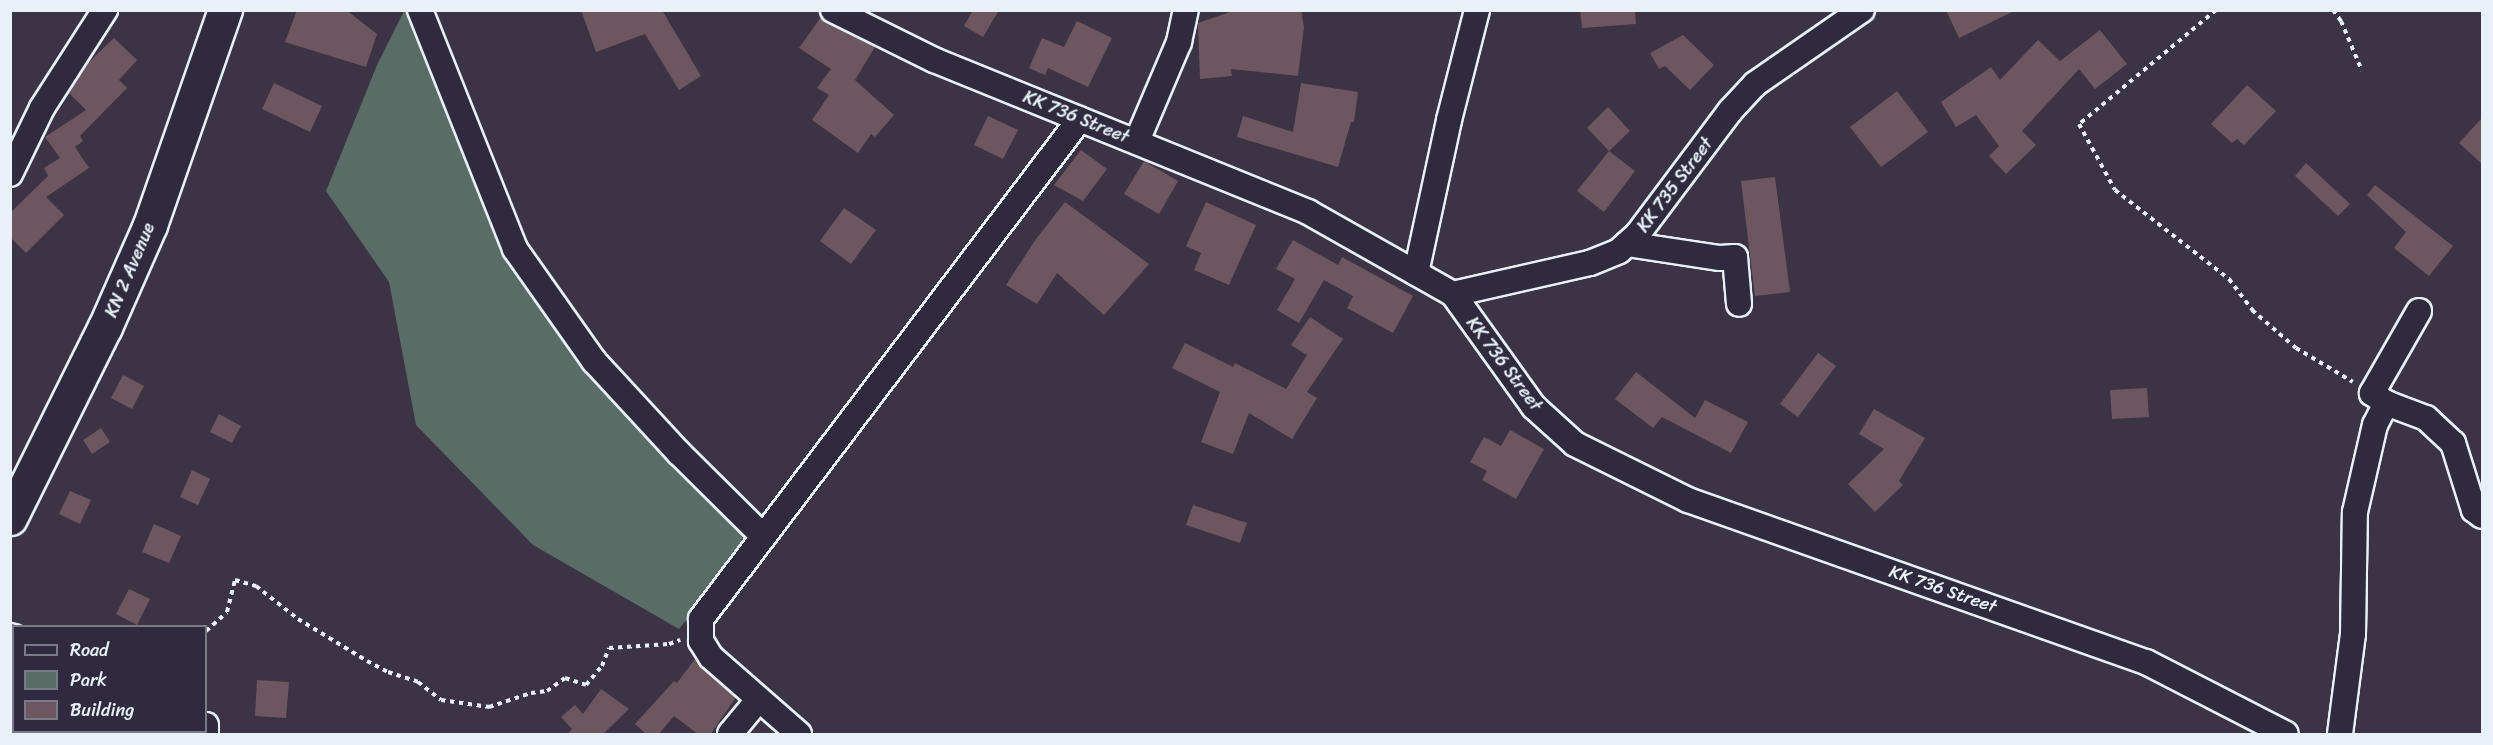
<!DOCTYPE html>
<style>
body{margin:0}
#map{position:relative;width:2493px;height:745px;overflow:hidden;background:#3c3344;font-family:Sriracha,sans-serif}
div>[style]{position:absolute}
.green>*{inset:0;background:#596c65}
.building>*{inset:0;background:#6e5661}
.path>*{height:4px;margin-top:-2px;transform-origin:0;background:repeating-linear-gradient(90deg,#e8f1f8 0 4.5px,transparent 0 9px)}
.roads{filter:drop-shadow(2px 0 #e8f1f8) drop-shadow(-2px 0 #e8f1f8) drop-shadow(0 2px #e8f1f8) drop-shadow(0 -2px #e8f1f8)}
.street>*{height:24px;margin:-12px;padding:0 12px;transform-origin:12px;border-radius:12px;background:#2f2a3d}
.secondary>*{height:33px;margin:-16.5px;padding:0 16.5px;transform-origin:16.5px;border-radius:16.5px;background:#2f2a3d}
span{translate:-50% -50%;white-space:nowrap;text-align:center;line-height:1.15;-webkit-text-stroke:5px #2f2a3d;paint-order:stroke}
.street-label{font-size:18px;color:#e8f1f8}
.frame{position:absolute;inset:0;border:12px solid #e8f1f8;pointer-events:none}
.legend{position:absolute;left:12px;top:625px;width:195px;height:108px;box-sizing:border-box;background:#2f2a3d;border:2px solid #797a88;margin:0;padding:8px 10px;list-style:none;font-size:18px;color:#e8f1f8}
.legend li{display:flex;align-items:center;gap:12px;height:30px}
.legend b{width:30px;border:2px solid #797a88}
</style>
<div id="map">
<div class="green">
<div style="clip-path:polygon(404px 11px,407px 11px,428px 45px,490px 187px,502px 253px,553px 326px,652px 438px,752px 541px,679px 629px,533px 545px,416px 425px,389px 282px,326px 191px,377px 65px)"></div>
</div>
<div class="building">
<div style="clip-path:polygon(297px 10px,346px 10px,377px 34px,366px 67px,285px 42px)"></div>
<div style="clip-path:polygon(581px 10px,662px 10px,701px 76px,679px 90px,645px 34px,596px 52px)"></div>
<div style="clip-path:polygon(973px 10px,999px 10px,983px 37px,964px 26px)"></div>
<div style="clip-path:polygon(1236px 10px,1301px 10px,1304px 27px,1298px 76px,1231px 69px,1232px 76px,1200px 79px,1198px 23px)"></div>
<div style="clip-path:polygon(1580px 10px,1635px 10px,1636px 24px,1582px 28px)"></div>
<div style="clip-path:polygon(1946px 10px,2016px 10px,1959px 38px)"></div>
<div style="clip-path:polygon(821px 17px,827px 23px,875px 47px,855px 80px,894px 115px,875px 137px,871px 134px,858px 153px,812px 120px,829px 95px,817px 88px,831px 69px,799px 48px)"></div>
<div style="clip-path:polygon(1077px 21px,1112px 38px,1088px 87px,1048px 68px,1045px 75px,1029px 68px,1042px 38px,1064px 47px)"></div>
<div style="clip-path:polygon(2100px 30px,2127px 64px,2095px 89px,2079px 69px,2022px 131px,2036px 145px,2006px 174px,1989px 156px,1999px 146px,1976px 115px,1956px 127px,1941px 102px,1991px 67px,2000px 80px,2038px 40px,2060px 61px)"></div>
<div style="clip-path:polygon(1683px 35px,1714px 65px,1690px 90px,1665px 66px,1659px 69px,1650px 53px)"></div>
<div style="clip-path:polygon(114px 38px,137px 60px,119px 80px,127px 88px,80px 136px,83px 141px,75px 147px,89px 168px,46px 197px,64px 215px,26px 253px,10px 237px,10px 213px,48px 176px,44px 168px,60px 158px,45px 137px,86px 110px,69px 93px,88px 63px)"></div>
<div style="clip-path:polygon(274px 83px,322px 106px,310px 132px,262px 109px)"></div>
<div style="clip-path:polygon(1301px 83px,1358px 92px,1354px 122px,1351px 122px,1338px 167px,1237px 137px,1243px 116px,1293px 132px)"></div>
<div style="clip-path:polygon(2247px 85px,2276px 111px,2244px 145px,2237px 139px,2232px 143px,2211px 124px)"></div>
<div style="clip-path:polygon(1897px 91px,1928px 132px,1881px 167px,1850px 127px)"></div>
<div style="clip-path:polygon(1608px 107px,1630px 131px,1609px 151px,1587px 128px)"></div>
<div style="clip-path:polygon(988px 116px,1018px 130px,1003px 159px,974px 145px)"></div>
<div style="clip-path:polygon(2482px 118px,2482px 164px,2459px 143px)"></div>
<div style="clip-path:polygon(1081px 150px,1107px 169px,1083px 201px,1054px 185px)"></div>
<div style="clip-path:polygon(1609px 151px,1635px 171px,1604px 212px,1577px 191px)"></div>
<div style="clip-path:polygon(1144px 161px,1178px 181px,1159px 214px,1124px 194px)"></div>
<div style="clip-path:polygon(2306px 163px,2350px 204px,2338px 216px,2295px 176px)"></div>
<div style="clip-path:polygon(1775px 177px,1790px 292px,1755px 296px,1741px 181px)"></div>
<div style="clip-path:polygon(2375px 185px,2453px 246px,2429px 276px,2394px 248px,2406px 232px,2367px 195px)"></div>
<div style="clip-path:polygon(1065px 202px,1149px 264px,1104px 315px,1057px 273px,1037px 304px,1006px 285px,1036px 239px)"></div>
<div style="clip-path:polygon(1206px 202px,1256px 225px,1229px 285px,1194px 270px,1201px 253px,1186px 246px)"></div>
<div style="clip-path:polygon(844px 208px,876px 230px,851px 264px,820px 241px)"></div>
<div style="clip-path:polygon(1293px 240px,1338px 265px,1342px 257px,1413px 296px,1393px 333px,1347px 308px,1353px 296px,1324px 280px,1299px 323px,1277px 310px,1295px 279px,1276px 269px)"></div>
<div style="clip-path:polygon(1310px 317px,1343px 339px,1307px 392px,1317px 398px,1292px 439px,1249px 413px,1233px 454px,1201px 442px,1220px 392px,1172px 368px,1185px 343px,1233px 367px,1235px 363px,1286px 389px,1307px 355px,1291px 345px)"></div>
<div style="clip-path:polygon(1818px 353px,1836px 366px,1798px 417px,1780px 404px)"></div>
<div style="clip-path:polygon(1636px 372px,1695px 418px,1705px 400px,1748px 422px,1731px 453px,1662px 417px,1653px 428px,1615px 399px)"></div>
<div style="clip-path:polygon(123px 375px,144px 386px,132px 409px,111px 398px)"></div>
<div style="clip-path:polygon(2147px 388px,2149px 417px,2112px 419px,2110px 390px)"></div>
<div style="clip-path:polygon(1874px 409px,1925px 438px,1899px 481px,1903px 485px,1875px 512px,1848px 484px,1884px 449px,1859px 434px)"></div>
<div style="clip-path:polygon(219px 414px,241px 426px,232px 443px,210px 432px)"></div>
<div style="clip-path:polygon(101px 428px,110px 442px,92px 454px,83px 440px)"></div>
<div style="clip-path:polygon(1510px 430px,1544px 449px,1516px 499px,1482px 480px,1487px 471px,1470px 462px,1484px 437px,1501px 446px)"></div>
<div style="clip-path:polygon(192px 470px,210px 479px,198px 505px,180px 497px)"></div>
<div style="clip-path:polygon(70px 491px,91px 500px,80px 524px,59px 514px)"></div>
<div style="clip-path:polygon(1193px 505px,1247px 523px,1240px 543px,1186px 525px)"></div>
<div style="clip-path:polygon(154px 524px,181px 536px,169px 563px,142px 552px)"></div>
<div style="clip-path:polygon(129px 589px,150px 599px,137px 625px,116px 614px)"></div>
<div style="clip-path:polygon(695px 659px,736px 697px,710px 735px,699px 735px,674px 716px,658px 735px,647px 735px,635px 724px,674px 681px,677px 683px)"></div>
<div style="clip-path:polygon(257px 680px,289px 682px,286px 718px,255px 716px)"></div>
<div style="clip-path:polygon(601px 689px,629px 709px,602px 735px,567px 735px,572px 729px,561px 717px,575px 705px,583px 714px)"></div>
</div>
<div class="path">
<div style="left:2216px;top:10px;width:178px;rotate:140.2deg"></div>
<div style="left:2079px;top:124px;width:75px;rotate:61.4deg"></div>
<div style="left:2115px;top:190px;width:145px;rotate:38deg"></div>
<div style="left:2229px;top:279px;width:39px;rotate:53deg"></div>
<div style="left:2252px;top:310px;width:58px;rotate:40.8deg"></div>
<div style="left:2296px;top:348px;width:66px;rotate:30.8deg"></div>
<div style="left:2333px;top:10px;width:14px;rotate:54deg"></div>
<div style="left:2341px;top:21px;width:54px;rotate:67.2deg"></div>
<div style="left:206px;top:631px;width:28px;rotate:-42deg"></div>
<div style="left:227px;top:612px;width:33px;rotate:-76deg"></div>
<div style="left:235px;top:580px;width:22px;rotate:16deg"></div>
<div style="left:256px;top:586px;width:53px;rotate:38.2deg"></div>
<div style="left:298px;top:619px;width:81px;rotate:31.3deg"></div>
<div style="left:367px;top:661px;width:24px;rotate:28deg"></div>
<div style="left:388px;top:672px;width:32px;rotate:18deg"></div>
<div style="left:418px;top:682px;width:29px;rotate:38deg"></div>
<div style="left:441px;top:700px;width:49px;rotate:8.3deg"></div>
<div style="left:489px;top:707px;width:44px;rotate:-18.4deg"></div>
<div style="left:531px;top:693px;width:16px;rotate:-7deg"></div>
<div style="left:547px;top:691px;width:22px;rotate:-36deg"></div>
<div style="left:565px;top:678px;width:22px;rotate:18deg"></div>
<div style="left:586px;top:685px;width:25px;rotate:-50deg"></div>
<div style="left:602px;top:666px;width:19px;rotate:-69deg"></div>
<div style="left:609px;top:648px;width:60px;rotate:-3.8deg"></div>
<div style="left:669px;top:644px;width:12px;rotate:-20deg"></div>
</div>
<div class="roads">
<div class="street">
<div style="left:420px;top:10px;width:257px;rotate:68.3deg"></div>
<div style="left:515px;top:249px;width:137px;rotate:54.8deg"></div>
<div style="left:594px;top:361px;width:125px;rotate:47.3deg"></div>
<div style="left:679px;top:453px;width:118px;rotate:44.7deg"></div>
<div style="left:833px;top:10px;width:113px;rotate:26.3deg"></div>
<div style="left:934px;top:60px;width:404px;rotate:22.1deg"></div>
<div style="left:1308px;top:212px;width:167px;rotate:29.5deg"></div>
<div style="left:1453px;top:294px;width:139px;rotate:54.4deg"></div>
<div style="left:1534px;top:407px;width:55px;rotate:42.1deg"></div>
<div style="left:1575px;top:444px;width:126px;rotate:26.4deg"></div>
<div style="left:1688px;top:500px;width:486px;rotate:19.5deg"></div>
<div style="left:2146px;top:662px;width:157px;rotate:27.2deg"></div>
<div style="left:1137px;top:141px;width:108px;rotate:-67deg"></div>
<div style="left:1179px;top:42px;width:33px;rotate:-78deg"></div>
<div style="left:10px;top:174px;width:73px;rotate:-64.1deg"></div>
<div style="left:42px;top:108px;width:117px;rotate:-57.3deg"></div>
<div style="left:1627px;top:244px;width:94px;rotate:8.6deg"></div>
<div style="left:1720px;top:258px;width:15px;rotate:-4deg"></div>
<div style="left:1735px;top:257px;width:47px;rotate:85.1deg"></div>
<div style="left:1416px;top:273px;width:157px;rotate:-77.8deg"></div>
<div style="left:1449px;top:120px;width:114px;rotate:-75.7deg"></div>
<div style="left:1453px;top:294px;width:140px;rotate:-12.8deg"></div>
<div style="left:1590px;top:263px;width:31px;rotate:-22deg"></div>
<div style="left:1619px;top:251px;width:24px;rotate:-42deg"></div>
<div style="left:1637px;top:235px;width:155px;rotate:-53.1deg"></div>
<div style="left:1730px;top:111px;width:37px;rotate:-47deg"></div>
<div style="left:1755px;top:84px;width:130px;rotate:-34.7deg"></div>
<div style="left:2419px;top:311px;width:95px;rotate:119.8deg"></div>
<div style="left:2372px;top:393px;width:17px;rotate:36deg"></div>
<div style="left:2386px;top:403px;width:43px;rotate:20.6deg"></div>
<div style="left:2426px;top:418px;width:37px;rotate:43deg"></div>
<div style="left:2453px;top:443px;width:70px;rotate:72.6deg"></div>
<div style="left:2474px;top:510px;width:10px;rotate:37deg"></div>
<div style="left:10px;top:636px;width:4px;rotate:14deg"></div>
<div style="left:206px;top:725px;width:9px;rotate:90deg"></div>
<div style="left:730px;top:734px;width:45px;rotate:-50.4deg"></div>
<div style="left:799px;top:734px;width:117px;rotate:-138.8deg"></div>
<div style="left:711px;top:657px;width:19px;rotate:-122deg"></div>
<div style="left:701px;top:641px;width:22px;rotate:-90deg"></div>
<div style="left:701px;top:619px;width:627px;rotate:-52.84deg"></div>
<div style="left:2340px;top:734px;width:101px;rotate:-82.6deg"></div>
<div style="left:2353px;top:634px;width:122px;rotate:-89.1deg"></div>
<div style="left:2355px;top:512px;width:89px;rotate:-77.1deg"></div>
<div style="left:2375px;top:425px;width:25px;rotate:-63deg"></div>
</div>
<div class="secondary">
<div style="left:10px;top:518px;width:213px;rotate:-63.6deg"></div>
<div style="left:105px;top:327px;width:111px;rotate:-66.2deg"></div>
<div style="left:150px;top:225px;width:228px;rotate:-70.8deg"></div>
</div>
</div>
<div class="street-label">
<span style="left:1076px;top:117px;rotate:22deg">KK 736 Street</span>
<span style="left:1675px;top:185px;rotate:-53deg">KK 735 Street</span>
<span style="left:130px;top:270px;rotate:-67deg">KN 2 Avenue</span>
<span style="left:1504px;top:364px;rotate:53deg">KK 736 Street</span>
<span style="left:1943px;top:589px;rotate:19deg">KK 736 Street</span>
</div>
<div class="frame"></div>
<ul class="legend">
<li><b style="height:8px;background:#2f2a3d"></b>Road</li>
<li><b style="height:16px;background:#596c65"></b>Park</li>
<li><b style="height:16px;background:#6e5661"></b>Building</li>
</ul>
</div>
